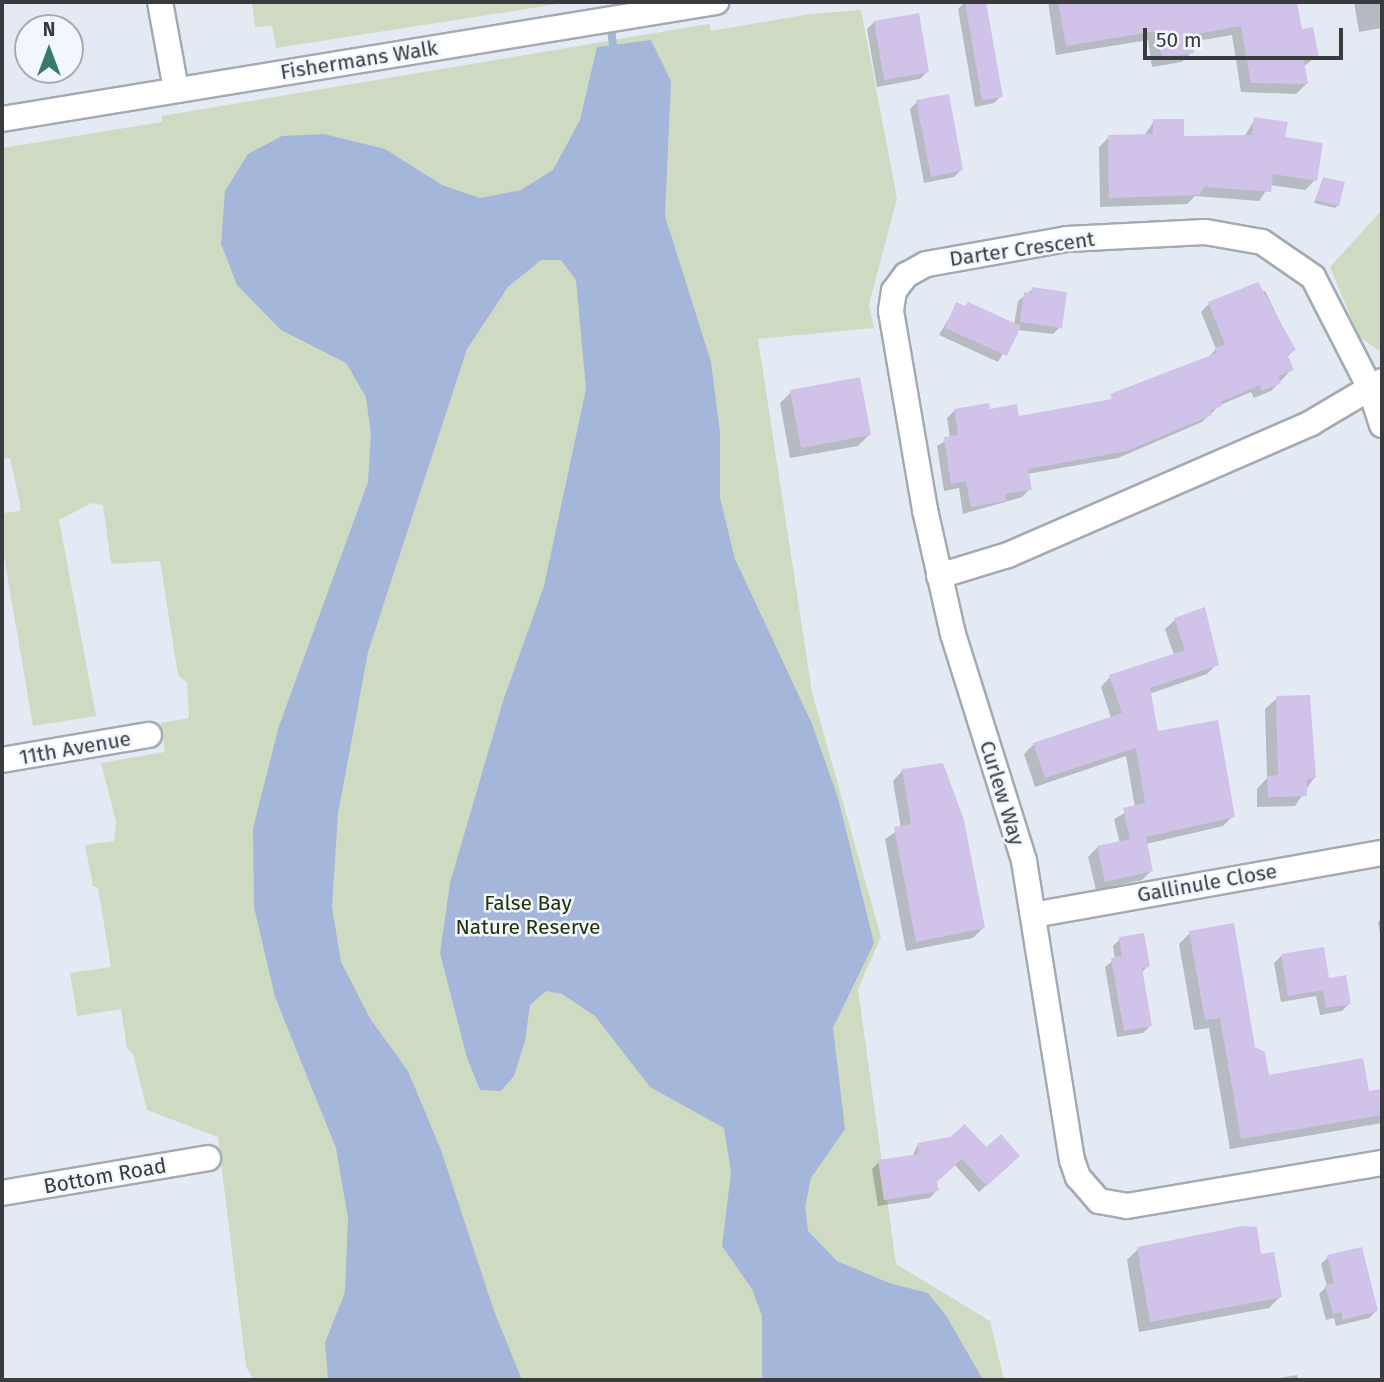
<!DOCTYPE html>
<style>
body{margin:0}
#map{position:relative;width:1384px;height:1382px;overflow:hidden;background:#e4eaf3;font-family:"Fira Sans",sans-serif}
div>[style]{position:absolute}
.green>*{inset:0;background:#cfdac3}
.water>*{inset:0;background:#a5b6db}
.shadow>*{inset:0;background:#0003}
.stream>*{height:8px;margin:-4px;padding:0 4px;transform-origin:4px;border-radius:4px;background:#a5b6db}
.building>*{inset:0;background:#d1c2e9}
.roads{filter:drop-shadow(2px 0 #a4aab2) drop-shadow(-2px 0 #a4aab2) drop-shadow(0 2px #a4aab2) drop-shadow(0 -2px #a4aab2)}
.street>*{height:24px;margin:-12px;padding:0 12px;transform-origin:12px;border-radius:12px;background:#fff}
span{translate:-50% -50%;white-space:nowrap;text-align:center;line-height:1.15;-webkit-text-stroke:5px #f2f7fe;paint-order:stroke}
.street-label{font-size:21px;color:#393b3f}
.park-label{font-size:21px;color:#213206}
.frame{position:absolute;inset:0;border:4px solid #393b3f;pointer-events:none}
.north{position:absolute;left:14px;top:14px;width:70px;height:70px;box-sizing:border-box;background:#f2f7fe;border:2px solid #a8acb2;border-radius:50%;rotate:0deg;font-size:19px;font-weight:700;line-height:28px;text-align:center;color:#393b3f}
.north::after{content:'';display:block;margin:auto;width:24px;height:32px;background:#377a6c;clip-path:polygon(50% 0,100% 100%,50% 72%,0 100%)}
.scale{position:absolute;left:1143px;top:28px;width:200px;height:32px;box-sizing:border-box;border:4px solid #393b3f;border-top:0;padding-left:9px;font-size:21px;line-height:24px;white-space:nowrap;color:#393b3f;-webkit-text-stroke:5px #f2f7fe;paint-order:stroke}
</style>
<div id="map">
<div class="green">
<div style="clip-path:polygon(252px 2px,570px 2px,276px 48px,272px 26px,255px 27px)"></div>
<div style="clip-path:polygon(861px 10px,897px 198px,869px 305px,874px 328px,758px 339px,812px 692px,881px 937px,858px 989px,896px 1264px,990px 1321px,1004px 1380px,254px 1380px,246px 1367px,218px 1137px,147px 1110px,133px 1054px,127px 1048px,121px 1009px,77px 1016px,70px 973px,111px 967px,98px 888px,93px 886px,85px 845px,114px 841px,116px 822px,101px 763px,165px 752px,161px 723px,189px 718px,187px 683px,178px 675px,160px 561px,111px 564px,103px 505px,92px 503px,59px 520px,96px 716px,33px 726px,2px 545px,2px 513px,20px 511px,20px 504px,10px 458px,2px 459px,2px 148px,162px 122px,162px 116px,709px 24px,711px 31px,809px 14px)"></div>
<div style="clip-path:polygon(1382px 210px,1382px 352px,1359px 337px,1330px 267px)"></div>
</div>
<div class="water">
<div style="clip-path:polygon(651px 40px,671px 81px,665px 216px,711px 362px,720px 432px,720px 498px,735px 559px,812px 724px,838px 798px,874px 943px,833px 1028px,845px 1129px,811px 1178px,805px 1207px,808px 1231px,837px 1261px,889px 1283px,928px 1293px,947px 1317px,983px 1380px,762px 1380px,762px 1316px,752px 1289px,722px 1246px,731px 1172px,724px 1128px,650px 1087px,595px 1016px,562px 994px,546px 991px,530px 1005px,525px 1041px,514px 1076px,501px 1091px,480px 1090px,467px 1058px,440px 953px,450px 883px,503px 701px,544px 586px,586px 389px,576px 280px,561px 260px,541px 260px,508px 287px,467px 349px,368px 652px,338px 814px,332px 907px,341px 962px,371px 1020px,408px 1071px,441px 1150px,494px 1311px,522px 1380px,328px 1380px,325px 1343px,345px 1292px,348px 1218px,336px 1148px,275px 997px,254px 907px,253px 828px,279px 726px,368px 482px,371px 435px,366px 397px,346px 363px,281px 330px,237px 285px,221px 244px,225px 191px,248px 154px,282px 136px,324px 134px,385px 149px,442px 185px,480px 198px,521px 190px,553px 170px,580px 120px,597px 47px)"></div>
</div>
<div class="shadow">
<div style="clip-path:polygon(965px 2px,985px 2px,1001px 96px,994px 103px,975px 107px,958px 9px)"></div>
<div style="clip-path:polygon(1119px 2px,1120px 8px,1154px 2px,1295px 2px,1300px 31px,1317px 56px,1303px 67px,1306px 84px,1296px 94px,1241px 92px,1232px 35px,1191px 42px,1192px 52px,1182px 62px,1152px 67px,1148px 40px,1056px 55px,1048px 2px)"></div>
<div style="clip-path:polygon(1354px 2px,1382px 2px,1382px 28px,1359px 32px)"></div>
<div style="clip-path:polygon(874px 22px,927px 72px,920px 79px,877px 87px,867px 29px)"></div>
<div style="clip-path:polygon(917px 102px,961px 170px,954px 177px,924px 183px,910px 109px)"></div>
<div style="clip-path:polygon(1255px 119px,1283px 139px,1315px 180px,1305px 190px,1270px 185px,1259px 201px,1195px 196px,1187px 204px,1100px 207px,1099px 147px,1109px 137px,1144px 136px,1154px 121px,1183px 138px,1244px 137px)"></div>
<div style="clip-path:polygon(1323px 179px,1338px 205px,1335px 208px,1314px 203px)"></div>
<div style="clip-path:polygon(1033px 289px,1060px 327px,1053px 334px,1017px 330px,998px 362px,939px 335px,957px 305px,1014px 325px,1018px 301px)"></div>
<div style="clip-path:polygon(1265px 291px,1294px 350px,1286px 358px,1292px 369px,1271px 391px,1254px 398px,1251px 392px,1220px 405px,1202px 422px,1118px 458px,1027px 474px,1030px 489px,1022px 497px,963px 514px,959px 488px,944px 491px,937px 446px,950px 438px,947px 418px,955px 410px,989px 411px,1018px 418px,1105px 402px,1208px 358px,1216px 349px,1201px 312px,1209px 304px)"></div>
<div style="clip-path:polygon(791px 392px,869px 435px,858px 446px,790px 458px,780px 403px)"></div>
<div style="clip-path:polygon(1175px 620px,1217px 664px,1207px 674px,1149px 694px,1156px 733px,1233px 816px,1223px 826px,1146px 844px,1151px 871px,1142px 880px,1096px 890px,1088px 857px,1098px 847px,1120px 843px,1114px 819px,1135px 807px,1126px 756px,1035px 787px,1024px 754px,1034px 744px,1111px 718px,1101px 687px,1110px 677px,1174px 655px,1165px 629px)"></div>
<div style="clip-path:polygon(1277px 698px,1314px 778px,1295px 806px,1257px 807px,1257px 789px,1267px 778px,1265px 709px)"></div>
<div style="clip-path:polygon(903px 770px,983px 928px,973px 938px,906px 951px,885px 839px,901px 828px,893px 781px)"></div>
<div style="clip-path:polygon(1382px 918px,1382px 946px,1378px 922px)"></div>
<div style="clip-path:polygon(1190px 933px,1268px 1077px,1368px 1093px,1382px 1091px,1382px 1123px,1230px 1149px,1209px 1028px,1194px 1030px,1179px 944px)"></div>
<div style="clip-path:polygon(1120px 939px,1148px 966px,1141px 973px,1150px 1026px,1143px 1033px,1117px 1037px,1105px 967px,1115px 959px,1113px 946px)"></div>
<div style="clip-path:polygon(1281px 956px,1328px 980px,1349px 1004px,1342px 1011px,1320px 1015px,1316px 996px,1281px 1002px,1274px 963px)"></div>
<div style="clip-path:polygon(918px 1144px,986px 1150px,1011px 1162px,979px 1192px,954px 1164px,935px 1182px,937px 1190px,930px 1198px,878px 1206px,872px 1169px,879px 1162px,912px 1157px)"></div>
<div style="clip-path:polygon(1138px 1249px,1260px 1256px,1280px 1297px,1269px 1308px,1139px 1332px,1127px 1260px)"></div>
<div style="clip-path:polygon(1328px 1257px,1376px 1311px,1369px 1318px,1336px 1326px,1334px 1318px,1326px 1320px,1319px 1294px,1327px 1286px,1321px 1264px)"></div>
<div style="clip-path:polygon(1297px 1375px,1298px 1380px,1268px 1380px)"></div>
</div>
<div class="stream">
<div style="left:610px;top:21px;width:33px;rotate:83deg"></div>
</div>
<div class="building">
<div style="clip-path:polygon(965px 2px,986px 2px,1003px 97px,982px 100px)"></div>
<div style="clip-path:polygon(1058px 2px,1297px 2px,1302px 29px,1313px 27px,1319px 57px,1304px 60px,1308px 84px,1251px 83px,1241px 26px,1191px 35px,1194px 53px,1162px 58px,1157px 31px,1066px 46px)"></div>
<div style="clip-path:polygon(919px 13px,929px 72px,884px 80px,874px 21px)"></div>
<div style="clip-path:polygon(949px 94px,963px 170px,931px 177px,916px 100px)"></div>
<div style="clip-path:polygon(1254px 117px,1288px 122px,1285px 137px,1323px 143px,1317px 181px,1273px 174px,1271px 192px,1205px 187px,1199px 195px,1109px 198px,1108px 135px,1153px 134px,1153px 119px,1184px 119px,1184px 136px,1252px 135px)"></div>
<div style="clip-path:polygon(1323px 177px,1345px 182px,1339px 206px,1316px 200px)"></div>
<div style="clip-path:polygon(1258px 282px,1296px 350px,1287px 354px,1294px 370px,1278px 376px,1281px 383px,1262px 391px,1260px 385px,1221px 402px,1222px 406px,1210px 411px,1212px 415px,1127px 451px,1028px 469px,1032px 490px,1005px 494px,1006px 501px,971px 507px,966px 481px,951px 484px,944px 437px,958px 435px,954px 409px,989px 403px,990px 409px,1017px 404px,1019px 416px,1112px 399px,1110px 394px,1217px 353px,1215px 348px,1225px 344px,1208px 302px)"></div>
<div style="clip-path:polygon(1032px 287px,1067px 292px,1062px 328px,1020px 322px,1024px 292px,1032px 293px)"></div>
<div style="clip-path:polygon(956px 302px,965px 306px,968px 302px,1021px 326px,1007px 356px,945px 328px)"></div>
<div style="clip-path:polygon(860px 377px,871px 435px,801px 448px,790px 390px)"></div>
<div style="clip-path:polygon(1205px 607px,1219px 665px,1150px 688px,1158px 731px,1218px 720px,1235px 817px,1146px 837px,1153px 871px,1105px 882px,1097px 846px,1130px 839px,1123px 808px,1145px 803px,1136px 748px,1045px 778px,1033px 743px,1122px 713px,1109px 675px,1185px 650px,1174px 618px)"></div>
<div style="clip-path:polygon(1310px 695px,1316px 778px,1307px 779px,1307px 796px,1268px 797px,1267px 776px,1278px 775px,1276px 696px)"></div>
<div style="clip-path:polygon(943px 763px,964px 820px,985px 928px,916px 942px,894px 827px,911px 824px,902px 769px)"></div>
<div style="clip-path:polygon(1234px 923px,1255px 1047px,1265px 1052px,1269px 1075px,1363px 1058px,1369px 1091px,1382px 1089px,1382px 1115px,1241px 1139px,1220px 1018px,1205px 1020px,1189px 931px)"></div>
<div style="clip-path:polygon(1144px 933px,1150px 967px,1142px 968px,1152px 1026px,1124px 1031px,1111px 958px,1122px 956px,1119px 937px)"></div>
<div style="clip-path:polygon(1324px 947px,1329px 978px,1346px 975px,1351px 1004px,1326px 1008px,1323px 990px,1288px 996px,1281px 954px)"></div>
<div style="clip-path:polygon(965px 1124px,986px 1147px,1001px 1134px,1020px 1156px,987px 1186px,962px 1159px,937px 1182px,939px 1191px,884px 1200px,878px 1160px,919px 1154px,917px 1143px,950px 1137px)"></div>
<div style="clip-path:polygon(1243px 1226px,1257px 1227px,1261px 1254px,1274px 1252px,1282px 1297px,1150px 1322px,1137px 1247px)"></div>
<div style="clip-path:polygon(1362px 1247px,1378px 1311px,1343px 1320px,1341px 1312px,1333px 1314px,1325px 1285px,1334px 1283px,1327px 1255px)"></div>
</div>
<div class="roads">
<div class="street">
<div style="left:160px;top:2px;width:88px;rotate:79.6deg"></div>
<div style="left:2px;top:119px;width:724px;rotate:-9.31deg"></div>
<div style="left:1382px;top:425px;width:39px;rotate:-108deg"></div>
<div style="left:1370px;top:388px;width:125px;rotate:-117.2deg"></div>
<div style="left:1313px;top:277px;width:62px;rotate:-145.5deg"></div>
<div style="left:1262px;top:242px;width:58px;rotate:-170deg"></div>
<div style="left:1205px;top:232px;width:138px;rotate:177.1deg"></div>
<div style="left:1067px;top:239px;width:143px;rotate:169.9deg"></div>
<div style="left:926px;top:264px;width:23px;rotate:151deg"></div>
<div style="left:906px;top:275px;width:20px;rotate:127deg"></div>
<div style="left:894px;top:291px;width:20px;rotate:99deg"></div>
<div style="left:891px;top:311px;width:202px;rotate:80.3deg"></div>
<div style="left:925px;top:510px;width:127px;rotate:77.3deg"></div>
<div style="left:953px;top:634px;width:238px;rotate:72.6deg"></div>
<div style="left:1024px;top:861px;width:303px;rotate:80.9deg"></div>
<div style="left:1072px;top:1160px;width:18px;rotate:71deg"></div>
<div style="left:1078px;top:1177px;width:32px;rotate:49deg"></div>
<div style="left:1099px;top:1201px;width:28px;rotate:10deg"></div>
<div style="left:1127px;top:1206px;width:259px;rotate:-9.6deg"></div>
<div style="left:939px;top:576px;width:72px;rotate:-16.9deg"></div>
<div style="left:1008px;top:555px;width:331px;rotate:-23.5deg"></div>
<div style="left:1311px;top:423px;width:82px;rotate:-30.6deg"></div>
<div style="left:2px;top:760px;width:149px;rotate:-9.7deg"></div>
<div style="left:1033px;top:915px;width:354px;rotate:-10.1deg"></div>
<div style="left:2px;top:1193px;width:209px;rotate:-9.6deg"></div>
</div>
</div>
<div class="street-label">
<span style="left:359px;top:60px;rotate:-9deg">Fishermans Walk</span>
<span style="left:1022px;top:249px;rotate:-8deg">Darter Crescent</span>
<span style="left:75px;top:748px;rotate:-10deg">11th Avenue</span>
<span style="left:1002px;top:793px;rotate:73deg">Curlew Way</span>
<span style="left:1207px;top:883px;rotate:-10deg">Gallinule Close</span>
<span style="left:105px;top:1176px;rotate:-10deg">Bottom Road</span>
</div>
<div class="park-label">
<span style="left:528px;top:915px">False Bay<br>Nature Reserve</span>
</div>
<div class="frame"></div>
<div class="north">N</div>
<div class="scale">50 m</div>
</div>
